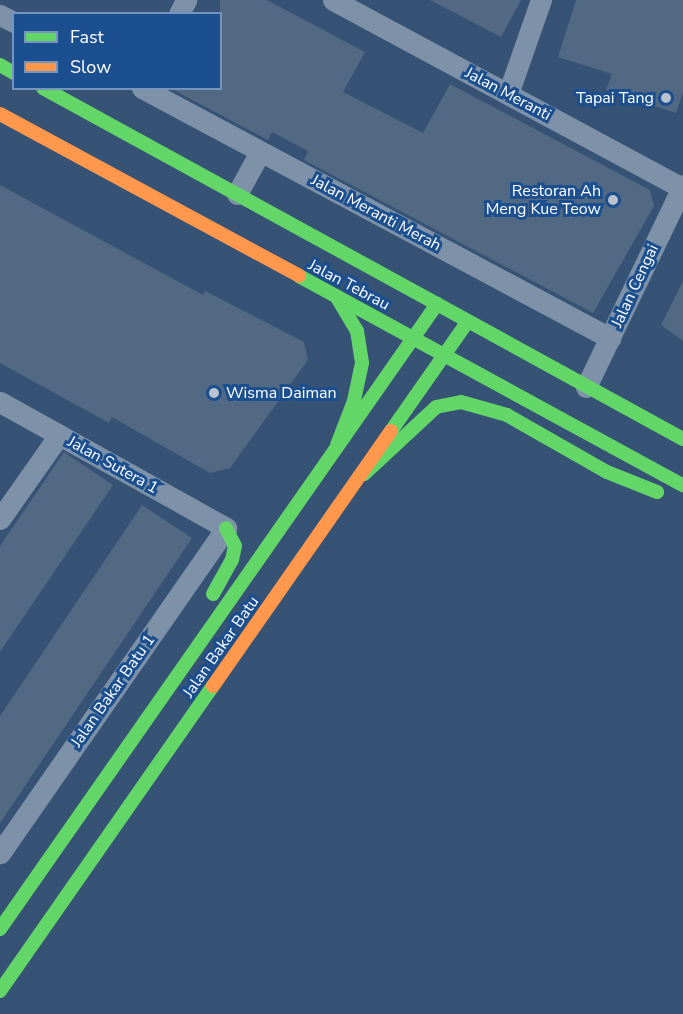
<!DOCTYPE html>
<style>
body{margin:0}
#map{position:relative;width:683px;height:1014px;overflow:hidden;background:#365274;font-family:"Nunito Sans",sans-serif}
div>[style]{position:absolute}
.building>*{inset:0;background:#526984}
.street>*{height:21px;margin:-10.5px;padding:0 10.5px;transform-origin:10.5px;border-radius:10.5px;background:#7d92a8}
.fast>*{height:14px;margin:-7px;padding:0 7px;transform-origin:7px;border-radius:7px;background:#63d668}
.slow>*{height:14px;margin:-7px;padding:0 7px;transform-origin:7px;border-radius:7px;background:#ff974d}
.dots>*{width:16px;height:16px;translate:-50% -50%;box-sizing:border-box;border:3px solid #1b4f8f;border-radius:50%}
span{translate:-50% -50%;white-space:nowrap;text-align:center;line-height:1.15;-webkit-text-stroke:6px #1b4f8f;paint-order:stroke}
.street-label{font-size:16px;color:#fff}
.poi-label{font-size:16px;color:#fff}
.right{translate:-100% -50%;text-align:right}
.left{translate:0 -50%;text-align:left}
.legend{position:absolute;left:12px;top:12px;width:210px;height:78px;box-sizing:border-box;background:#1b4f8f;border:2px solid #7695bc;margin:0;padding:8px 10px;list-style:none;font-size:18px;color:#fff}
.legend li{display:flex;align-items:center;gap:12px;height:30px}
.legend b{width:30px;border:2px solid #7695bc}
</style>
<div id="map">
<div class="building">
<div style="clip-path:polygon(220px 0,267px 0,365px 52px,343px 92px,423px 133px,450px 84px,650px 190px,654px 206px,593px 313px,304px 160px,308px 151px,272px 132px,268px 140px,170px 88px,220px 88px)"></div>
<div style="clip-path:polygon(430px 0,521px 0,501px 37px)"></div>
<div style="clip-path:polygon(576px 0,683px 0,683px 92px,676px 113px,606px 90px,612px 74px,558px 57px)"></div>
<div style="clip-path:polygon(0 185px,203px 295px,205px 291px,304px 342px,308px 360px,230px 468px,210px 473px,112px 417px,109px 423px,0 363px)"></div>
<div style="clip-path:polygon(683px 281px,683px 341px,661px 325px)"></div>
<div style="clip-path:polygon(64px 452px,113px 485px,0 652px,0 546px)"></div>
<div style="clip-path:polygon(142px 505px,192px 538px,0 823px,0 716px)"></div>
</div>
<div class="street">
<div style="left:333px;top:0;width:396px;rotate:28.3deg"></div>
<div style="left:179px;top:14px;width:16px;rotate:-63deg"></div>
<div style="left:0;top:15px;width:16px;rotate:27deg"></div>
<div style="left:142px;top:88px;width:531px;rotate:28.11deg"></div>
<div style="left:508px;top:94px;width:100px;rotate:-70.7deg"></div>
<div style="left:237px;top:194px;width:48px;rotate:-61.3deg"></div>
<div style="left:586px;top:387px;width:224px;rotate:-64.3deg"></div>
<div style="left:0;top:402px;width:259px;rotate:29.1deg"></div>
<div style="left:226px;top:528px;width:396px;rotate:124.8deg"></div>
<div style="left:0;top:519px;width:103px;rotate:-54.9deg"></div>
</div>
<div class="fast">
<div style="left:0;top:65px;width:16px;rotate:30deg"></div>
<div style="left:43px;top:88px;width:730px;rotate:28.74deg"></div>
<div style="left:299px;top:276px;width:437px;rotate:28.6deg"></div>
<div style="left:336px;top:296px;width:41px;rotate:59deg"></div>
<div style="left:357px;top:331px;width:32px;rotate:81deg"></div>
<div style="left:362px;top:363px;width:39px;rotate:102deg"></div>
<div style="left:354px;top:401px;width:47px;rotate:111.1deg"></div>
<div style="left:391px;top:431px;width:134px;rotate:-55deg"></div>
<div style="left:364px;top:474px;width:98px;rotate:-42.9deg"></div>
<div style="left:436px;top:407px;width:25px;rotate:-11deg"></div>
<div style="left:461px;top:402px;width:48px;rotate:15.8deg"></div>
<div style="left:507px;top:415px;width:115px;rotate:29.7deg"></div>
<div style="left:607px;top:472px;width:54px;rotate:21.8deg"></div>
<div style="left:213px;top:594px;width:39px;rotate:-61deg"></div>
<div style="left:232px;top:560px;width:14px;rotate:-78deg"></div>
<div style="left:235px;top:546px;width:20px;rotate:-117deg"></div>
<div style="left:0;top:929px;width:763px;rotate:-55.04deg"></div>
<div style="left:0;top:991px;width:372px;rotate:-55.1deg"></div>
</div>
<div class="slow">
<div style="left:0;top:114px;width:340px;rotate:28.4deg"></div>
<div style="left:213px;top:686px;width:311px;rotate:-55.1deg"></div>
</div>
<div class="dots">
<div style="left:666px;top:98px;background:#b9c2ce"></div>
<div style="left:613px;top:200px;background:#b9c2ce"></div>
<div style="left:214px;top:393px;background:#b9c2ce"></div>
</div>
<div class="street-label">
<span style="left:508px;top:94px;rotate:28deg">Jalan Meranti</span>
<span style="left:376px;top:213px;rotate:28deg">Jalan Meranti Merah</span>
<span style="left:349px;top:285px;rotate:28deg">Jalan Tebrau</span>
<span style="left:635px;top:286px;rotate:-65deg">Jalan Cengai</span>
<span style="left:113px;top:465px;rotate:29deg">Jalan Sutera 1</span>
<span style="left:221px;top:647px;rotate:-55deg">Jalan Bakar Batu</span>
<span style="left:113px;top:691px;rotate:-55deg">Jalan Bakar Batu 1</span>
</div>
<div class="poi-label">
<span class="right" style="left:654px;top:98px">Tapai Tang</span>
<span class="right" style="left:601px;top:200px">Restoran Ah<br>Meng Kue Teow</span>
<span class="left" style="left:226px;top:393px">Wisma Daiman</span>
</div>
<ul class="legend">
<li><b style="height:8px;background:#63d668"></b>Fast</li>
<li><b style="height:8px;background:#ff974d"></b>Slow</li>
</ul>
</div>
